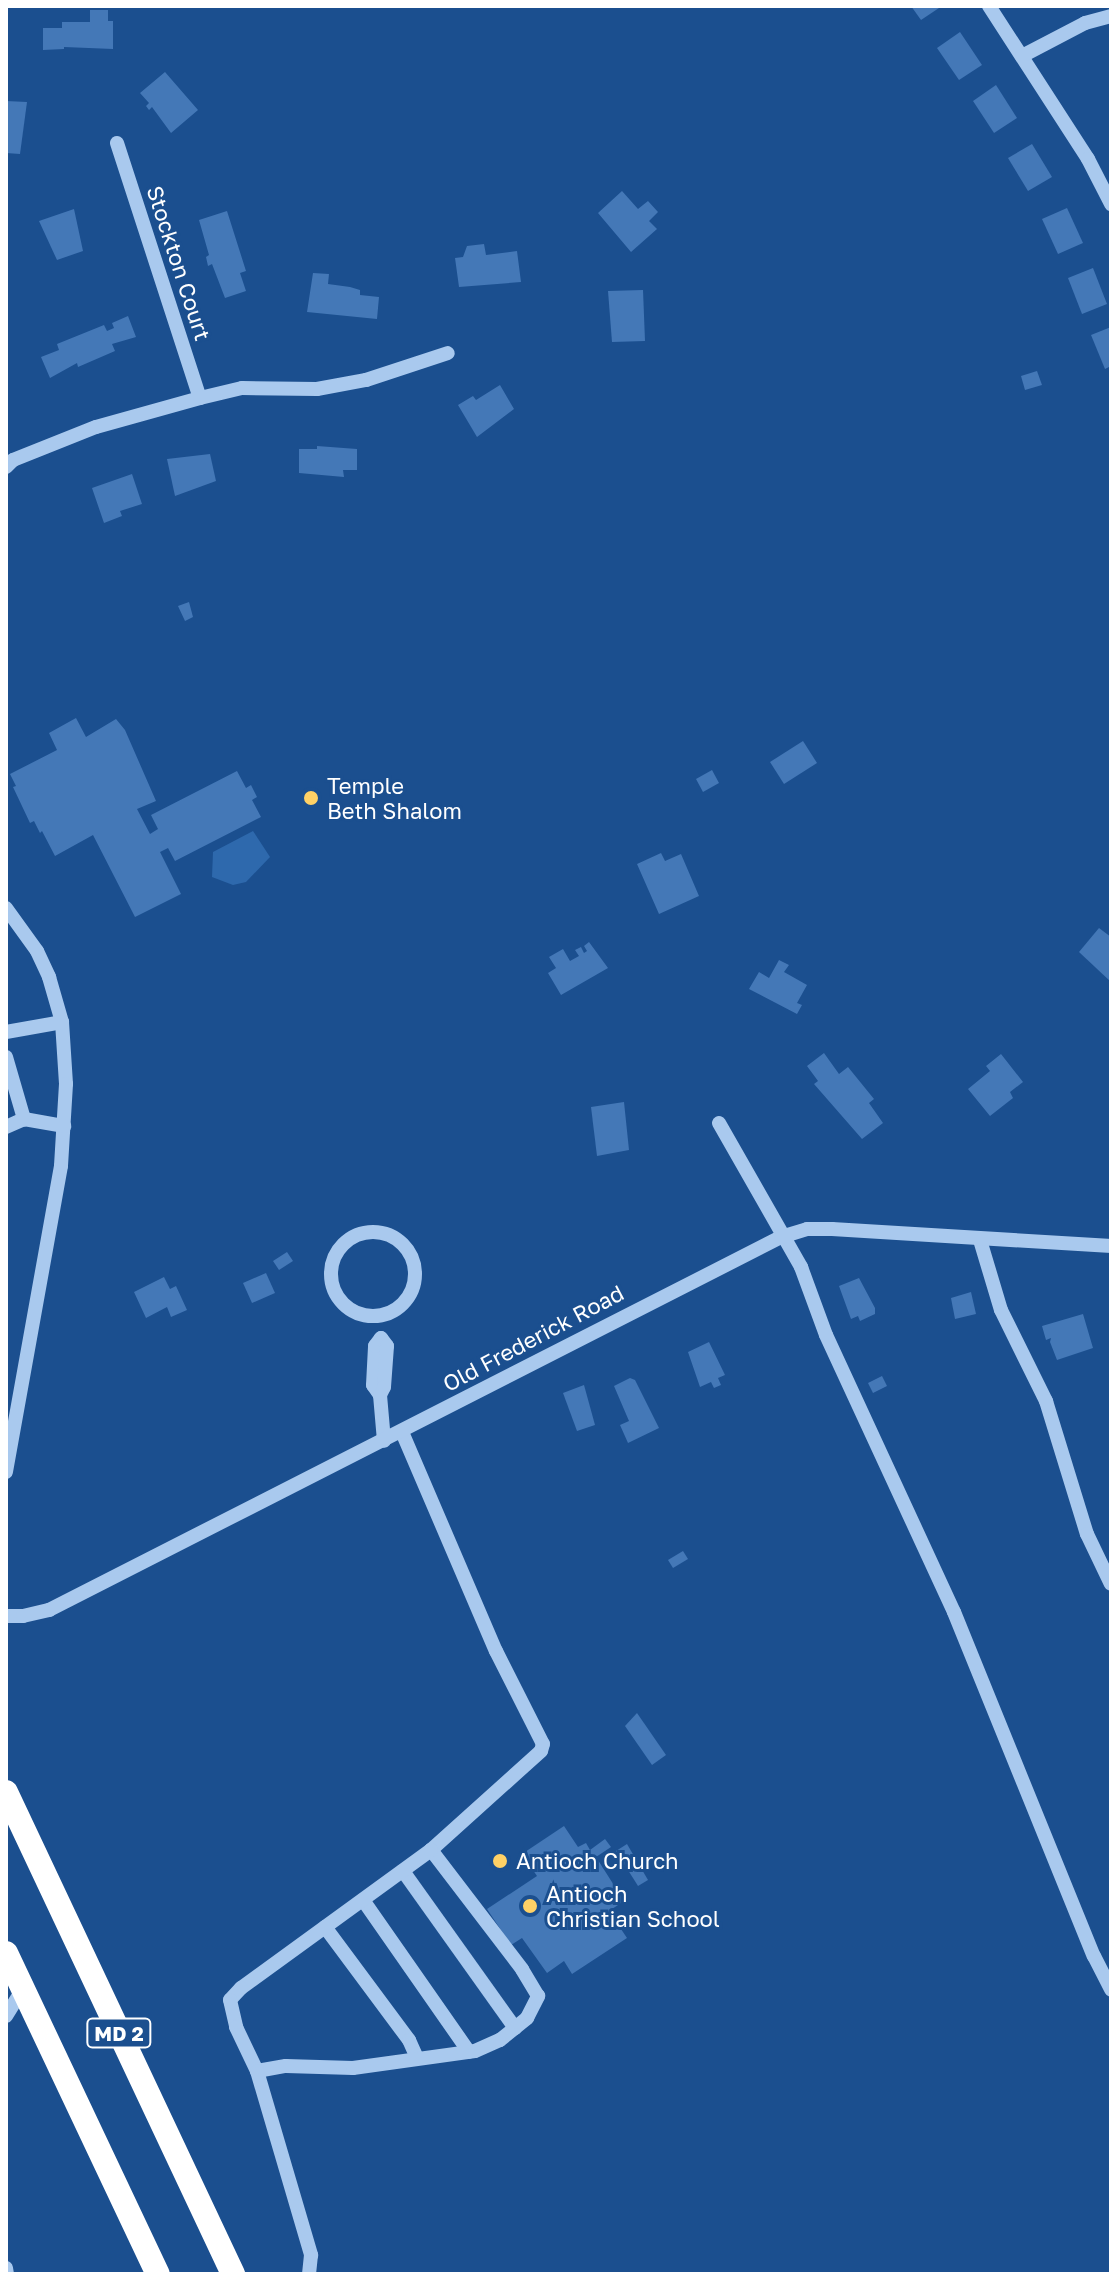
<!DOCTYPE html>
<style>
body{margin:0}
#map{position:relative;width:1117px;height:2280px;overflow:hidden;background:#1b4f8f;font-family:"Golos Text",sans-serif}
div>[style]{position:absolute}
.green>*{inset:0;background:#2e69ad}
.building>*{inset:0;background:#4478b7}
.minor>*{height:14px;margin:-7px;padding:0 7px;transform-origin:7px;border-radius:7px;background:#a9c9ee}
.minor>.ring{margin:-7px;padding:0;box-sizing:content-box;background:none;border:14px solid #a9c9ee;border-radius:50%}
.highway>*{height:24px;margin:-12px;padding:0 12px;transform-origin:12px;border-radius:12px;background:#fff}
.dots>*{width:22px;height:22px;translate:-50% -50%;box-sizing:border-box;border:4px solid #1b4f8f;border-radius:50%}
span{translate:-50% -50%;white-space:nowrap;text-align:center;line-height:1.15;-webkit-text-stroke:6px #1b4f8f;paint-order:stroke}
.shield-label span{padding:2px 6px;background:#1b4f8f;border:2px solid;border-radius:6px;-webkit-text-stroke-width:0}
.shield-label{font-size:20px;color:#fff;font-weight:700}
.street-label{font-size:22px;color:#fff}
.poi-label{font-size:22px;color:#fff}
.left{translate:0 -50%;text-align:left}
.frame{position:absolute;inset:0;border:8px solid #fff;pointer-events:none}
</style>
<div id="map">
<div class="green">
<div style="clip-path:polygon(253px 831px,270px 857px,246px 882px,233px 885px,212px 877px,213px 852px)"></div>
</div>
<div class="building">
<div style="clip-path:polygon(911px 6px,942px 6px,921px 20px)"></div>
<div style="clip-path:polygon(90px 10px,108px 10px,108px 21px,113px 21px,113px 49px,64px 47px,64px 49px,43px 50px,43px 28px,62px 28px,62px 22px,90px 22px)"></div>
<div style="clip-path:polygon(960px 32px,982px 65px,959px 80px,937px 48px)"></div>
<div style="clip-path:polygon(165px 72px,198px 110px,171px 133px,152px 107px,149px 110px,146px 106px,149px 103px,140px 93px)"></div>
<div style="clip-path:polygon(996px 85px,1017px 118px,994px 133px,973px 101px)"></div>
<div style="clip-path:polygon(6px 101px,27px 102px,20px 154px,6px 153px)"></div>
<div style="clip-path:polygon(1032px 144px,1052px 177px,1028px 191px,1008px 158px)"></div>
<div style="clip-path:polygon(622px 191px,638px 209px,648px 201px,658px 212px,649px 221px,657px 229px,631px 252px,598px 213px)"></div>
<div style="clip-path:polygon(1067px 208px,1083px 243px,1058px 254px,1042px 219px)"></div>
<div style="clip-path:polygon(74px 209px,83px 251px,57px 260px,39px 221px)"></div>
<div style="clip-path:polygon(227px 211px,246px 271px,240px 273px,246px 291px,225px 298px,212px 264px,208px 266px,206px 257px,209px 255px,199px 220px)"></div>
<div style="clip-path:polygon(484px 244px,486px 255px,517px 251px,521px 282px,459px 287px,455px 258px,463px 257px,467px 246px)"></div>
<div style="clip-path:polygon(1093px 268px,1107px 304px,1082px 314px,1068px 278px)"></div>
<div style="clip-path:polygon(313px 273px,329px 274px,328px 284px,350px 287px,360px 290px,360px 295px,379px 297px,377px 319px,307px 312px)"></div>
<div style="clip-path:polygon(643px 290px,645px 341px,612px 342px,608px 291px)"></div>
<div style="clip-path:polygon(128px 316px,136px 337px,112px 344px,115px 351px,78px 367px,77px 363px,50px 378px,41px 357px,59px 350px,57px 344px,104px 325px,107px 331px,114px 328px,112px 323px)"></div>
<div style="clip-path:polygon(1111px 327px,1111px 366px,1105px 369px,1091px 335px)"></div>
<div style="clip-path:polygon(1037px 371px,1042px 385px,1025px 390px,1021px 376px)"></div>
<div style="clip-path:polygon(500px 385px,514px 409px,477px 437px,458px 405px,473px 396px,476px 400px)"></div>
<div style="clip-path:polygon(317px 446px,357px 449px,357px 470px,343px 470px,344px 477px,299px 473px,299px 449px,317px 449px)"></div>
<div style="clip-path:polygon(210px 454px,216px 481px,175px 496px,167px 459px)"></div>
<div style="clip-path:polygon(132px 474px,142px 504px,120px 511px,122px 516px,104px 523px,92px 488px)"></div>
<div style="clip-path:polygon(189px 602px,193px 617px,185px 621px,178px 606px)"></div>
<div style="clip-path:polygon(76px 718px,86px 737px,116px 719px,125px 730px,156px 801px,137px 809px,150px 834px,158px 829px,151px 815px,237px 771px,246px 788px,251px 785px,257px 797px,252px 800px,261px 817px,175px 861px,168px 848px,160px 852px,181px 894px,135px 917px,93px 835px,55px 856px,42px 831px,40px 833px,34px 821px,30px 823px,13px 787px,16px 786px,10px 774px,57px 750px,49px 733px)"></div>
<div style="clip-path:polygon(803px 741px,817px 763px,784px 784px,770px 762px)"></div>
<div style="clip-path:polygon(712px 770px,719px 783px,703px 792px,696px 779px)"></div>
<div style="clip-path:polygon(661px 853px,665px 861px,681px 854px,699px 896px,659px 914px,637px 864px)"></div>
<div style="clip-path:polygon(1099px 928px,1111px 937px,1111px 982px,1079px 952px)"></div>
<div style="clip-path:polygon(589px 942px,608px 968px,561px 995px,548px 973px,556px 968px,549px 957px,563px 949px,570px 961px,579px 956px,575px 950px,581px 947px,584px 953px,587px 951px,584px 946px)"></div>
<div style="clip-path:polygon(779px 960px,789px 965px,784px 972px,807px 985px,797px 1003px,802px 1005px,797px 1014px,749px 989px,759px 972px,769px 978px)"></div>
<div style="clip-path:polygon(824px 1053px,839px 1074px,848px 1067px,874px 1099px,869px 1103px,883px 1123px,862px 1139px,814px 1084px,818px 1081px,807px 1066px)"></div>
<div style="clip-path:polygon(1001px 1054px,1023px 1082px,1010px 1092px,1013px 1098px,990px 1116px,968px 1089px,990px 1071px,986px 1066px)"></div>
<div style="clip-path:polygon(624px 1102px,629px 1150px,597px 1156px,591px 1107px)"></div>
<div style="clip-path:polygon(287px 1252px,293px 1261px,279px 1270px,273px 1261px)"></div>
<div style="clip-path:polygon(266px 1273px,275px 1293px,252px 1303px,243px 1283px)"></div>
<div style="clip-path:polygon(164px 1277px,170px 1289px,176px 1286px,187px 1310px,171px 1317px,167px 1307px,146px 1318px,134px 1292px)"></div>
<div style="clip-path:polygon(859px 1278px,875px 1308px,875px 1314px,860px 1321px,858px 1316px,851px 1319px,839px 1286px)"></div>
<div style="clip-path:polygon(971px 1292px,976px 1314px,955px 1319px,951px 1298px)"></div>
<div style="clip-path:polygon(1083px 1314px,1093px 1348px,1057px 1360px,1050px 1342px,1051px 1338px,1046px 1340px,1042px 1326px)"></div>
<div style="clip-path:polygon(709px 1342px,725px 1375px,718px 1378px,721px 1385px,714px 1388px,711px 1382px,700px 1387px,688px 1352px)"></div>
<div style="clip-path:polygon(882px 1376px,887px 1386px,873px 1393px,868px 1383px)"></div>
<div style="clip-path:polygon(630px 1378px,635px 1380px,659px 1428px,628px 1443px,620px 1425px,629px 1421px,614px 1386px)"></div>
<div style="clip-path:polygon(584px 1385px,595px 1425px,577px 1431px,563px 1393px)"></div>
<div style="clip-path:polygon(683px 1551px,688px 1559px,673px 1568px,668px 1560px)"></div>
<div style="clip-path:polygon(637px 1713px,666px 1755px,652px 1765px,625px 1726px)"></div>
<div style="clip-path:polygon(564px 1826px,578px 1847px,586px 1843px,590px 1850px,605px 1839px,611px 1847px,596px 1857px,624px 1901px,609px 1911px,627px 1938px,572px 1974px,564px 1961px,547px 1973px,522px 1938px,511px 1945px,487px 1909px,537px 1876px,522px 1854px)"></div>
<div style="clip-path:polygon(627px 1844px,648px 1880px,638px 1886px,616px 1851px)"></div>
</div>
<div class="minor">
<div style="left:989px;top:6px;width:182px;rotate:57.1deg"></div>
<div style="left:1088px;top:159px;width:51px;rotate:62.9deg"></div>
<div style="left:1022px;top:56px;width:71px;rotate:-27.6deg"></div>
<div style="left:1085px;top:23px;width:27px;rotate:-15deg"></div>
<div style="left:117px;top:143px;width:268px;rotate:72deg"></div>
<div style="left:6px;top:467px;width:10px;rotate:-45deg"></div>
<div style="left:13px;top:460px;width:89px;rotate:-21.7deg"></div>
<div style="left:96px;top:427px;width:108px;rotate:-15.6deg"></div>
<div style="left:200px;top:398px;width:43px;rotate:-13.4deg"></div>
<div style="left:242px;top:388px;width:75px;rotate:0.8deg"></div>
<div style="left:317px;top:389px;width:50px;rotate:-10.4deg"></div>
<div style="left:366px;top:380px;width:86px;rotate:-18.2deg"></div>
<div style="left:6px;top:908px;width:53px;rotate:54.2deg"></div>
<div style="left:37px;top:951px;width:29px;rotate:65deg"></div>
<div style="left:49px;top:977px;width:47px;rotate:73.9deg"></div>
<div style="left:62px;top:1022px;width:62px;rotate:86.3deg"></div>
<div style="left:66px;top:1084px;width:82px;rotate:93.5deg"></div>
<div style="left:61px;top:1166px;width:311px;rotate:100.2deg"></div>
<div style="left:6px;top:1032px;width:57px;rotate:-10.1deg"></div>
<div style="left:6px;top:1057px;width:65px;rotate:73.8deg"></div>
<div style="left:24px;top:1119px;width:20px;rotate:156deg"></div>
<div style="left:24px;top:1119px;width:41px;rotate:9.9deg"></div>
<div style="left:719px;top:1123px;width:166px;rotate:60.3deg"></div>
<div style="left:801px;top:1267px;width:72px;rotate:69.8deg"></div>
<div style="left:826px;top:1335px;width:305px;rotate:65.2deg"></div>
<div style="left:954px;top:1612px;width:371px;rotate:67.9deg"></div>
<div style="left:1094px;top:1956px;width:38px;rotate:63deg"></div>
<div class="ring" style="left:331px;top:1232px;width:70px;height:70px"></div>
<div style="left:980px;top:1240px;width:73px;rotate:73.3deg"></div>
<div style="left:1001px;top:1310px;width:102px;rotate:63.7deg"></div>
<div style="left:1046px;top:1401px;width:139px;rotate:72.9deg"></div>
<div style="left:1087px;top:1534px;width:55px;rotate:64.4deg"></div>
<div style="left:380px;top:1395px;width:12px;rotate:-125deg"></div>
<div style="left:373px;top:1385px;width:39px;rotate:-87deg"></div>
<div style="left:375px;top:1346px;width:10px;rotate:-53deg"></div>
<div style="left:381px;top:1338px;width:10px;rotate:53deg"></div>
<div style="left:387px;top:1346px;width:41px;rotate:94.2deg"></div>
<div style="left:384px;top:1387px;width:9px;rotate:117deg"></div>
<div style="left:380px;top:1395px;width:46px;rotate:85deg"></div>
<div style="left:402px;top:1432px;width:238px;rotate:66.8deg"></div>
<div style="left:496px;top:1651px;width:104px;rotate:63.2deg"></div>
<div style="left:543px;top:1744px;width:7px;rotate:106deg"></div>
<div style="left:541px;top:1751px;width:148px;rotate:138deg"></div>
<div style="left:6px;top:1616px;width:17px"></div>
<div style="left:23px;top:1616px;width:27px;rotate:-13deg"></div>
<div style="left:49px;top:1610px;width:822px;rotate:-27deg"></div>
<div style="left:781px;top:1237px;width:27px;rotate:-17deg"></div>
<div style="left:807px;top:1229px;width:25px"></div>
<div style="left:832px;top:1229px;width:280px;rotate:3.5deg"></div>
<div style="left:403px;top:1871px;width:193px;rotate:54.5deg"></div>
<div style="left:363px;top:1900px;width:185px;rotate:55.1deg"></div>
<div style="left:325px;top:1927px;width:141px;rotate:53.4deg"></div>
<div style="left:409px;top:2040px;width:20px;rotate:66deg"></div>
<div style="left:6px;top:2016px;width:32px;rotate:-58deg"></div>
<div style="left:257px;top:2071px;width:29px;rotate:-10deg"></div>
<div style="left:286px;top:2066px;width:67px;rotate:1.7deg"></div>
<div style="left:353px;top:2068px;width:123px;rotate:-7.9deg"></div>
<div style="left:475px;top:2051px;width:27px;rotate:-24deg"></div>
<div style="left:500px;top:2040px;width:35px;rotate:-39deg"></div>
<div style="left:527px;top:2018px;width:25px;rotate:-63deg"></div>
<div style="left:538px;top:1996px;width:31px;rotate:-121deg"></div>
<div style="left:522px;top:1969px;width:150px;rotate:-127.4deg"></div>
<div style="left:431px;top:1850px;width:235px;rotate:144deg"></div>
<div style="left:241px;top:1988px;width:16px;rotate:133deg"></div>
<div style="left:230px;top:2000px;width:28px;rotate:77deg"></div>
<div style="left:236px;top:2027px;width:49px;rotate:64.5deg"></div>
<div style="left:257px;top:2071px;width:192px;rotate:73.6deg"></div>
<div style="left:311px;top:2255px;width:19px;rotate:96deg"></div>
<div style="left:6px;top:2268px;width:6px;rotate:81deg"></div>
</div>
<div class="highway">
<div style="left:6px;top:1792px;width:533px;rotate:64.78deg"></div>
<div style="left:6px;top:1953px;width:355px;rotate:64.7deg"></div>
</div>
<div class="dots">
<div style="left:311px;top:798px;background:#ffd166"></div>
<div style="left:500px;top:1861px;background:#ffd166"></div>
<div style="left:530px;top:1906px;background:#ffd166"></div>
</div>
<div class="shield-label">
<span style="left:119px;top:2033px">MD 2</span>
</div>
<div class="street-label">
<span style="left:179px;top:263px;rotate:72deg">Stockton Court</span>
<span style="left:533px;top:1338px;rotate:-28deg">Old Frederick Road</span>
</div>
<div class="poi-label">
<span class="left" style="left:327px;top:798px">Temple<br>Beth Shalom</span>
<span class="left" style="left:516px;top:1861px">Antioch Church</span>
<span class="left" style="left:546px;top:1906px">Antioch<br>Christian School</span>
</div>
<div class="frame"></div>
</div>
